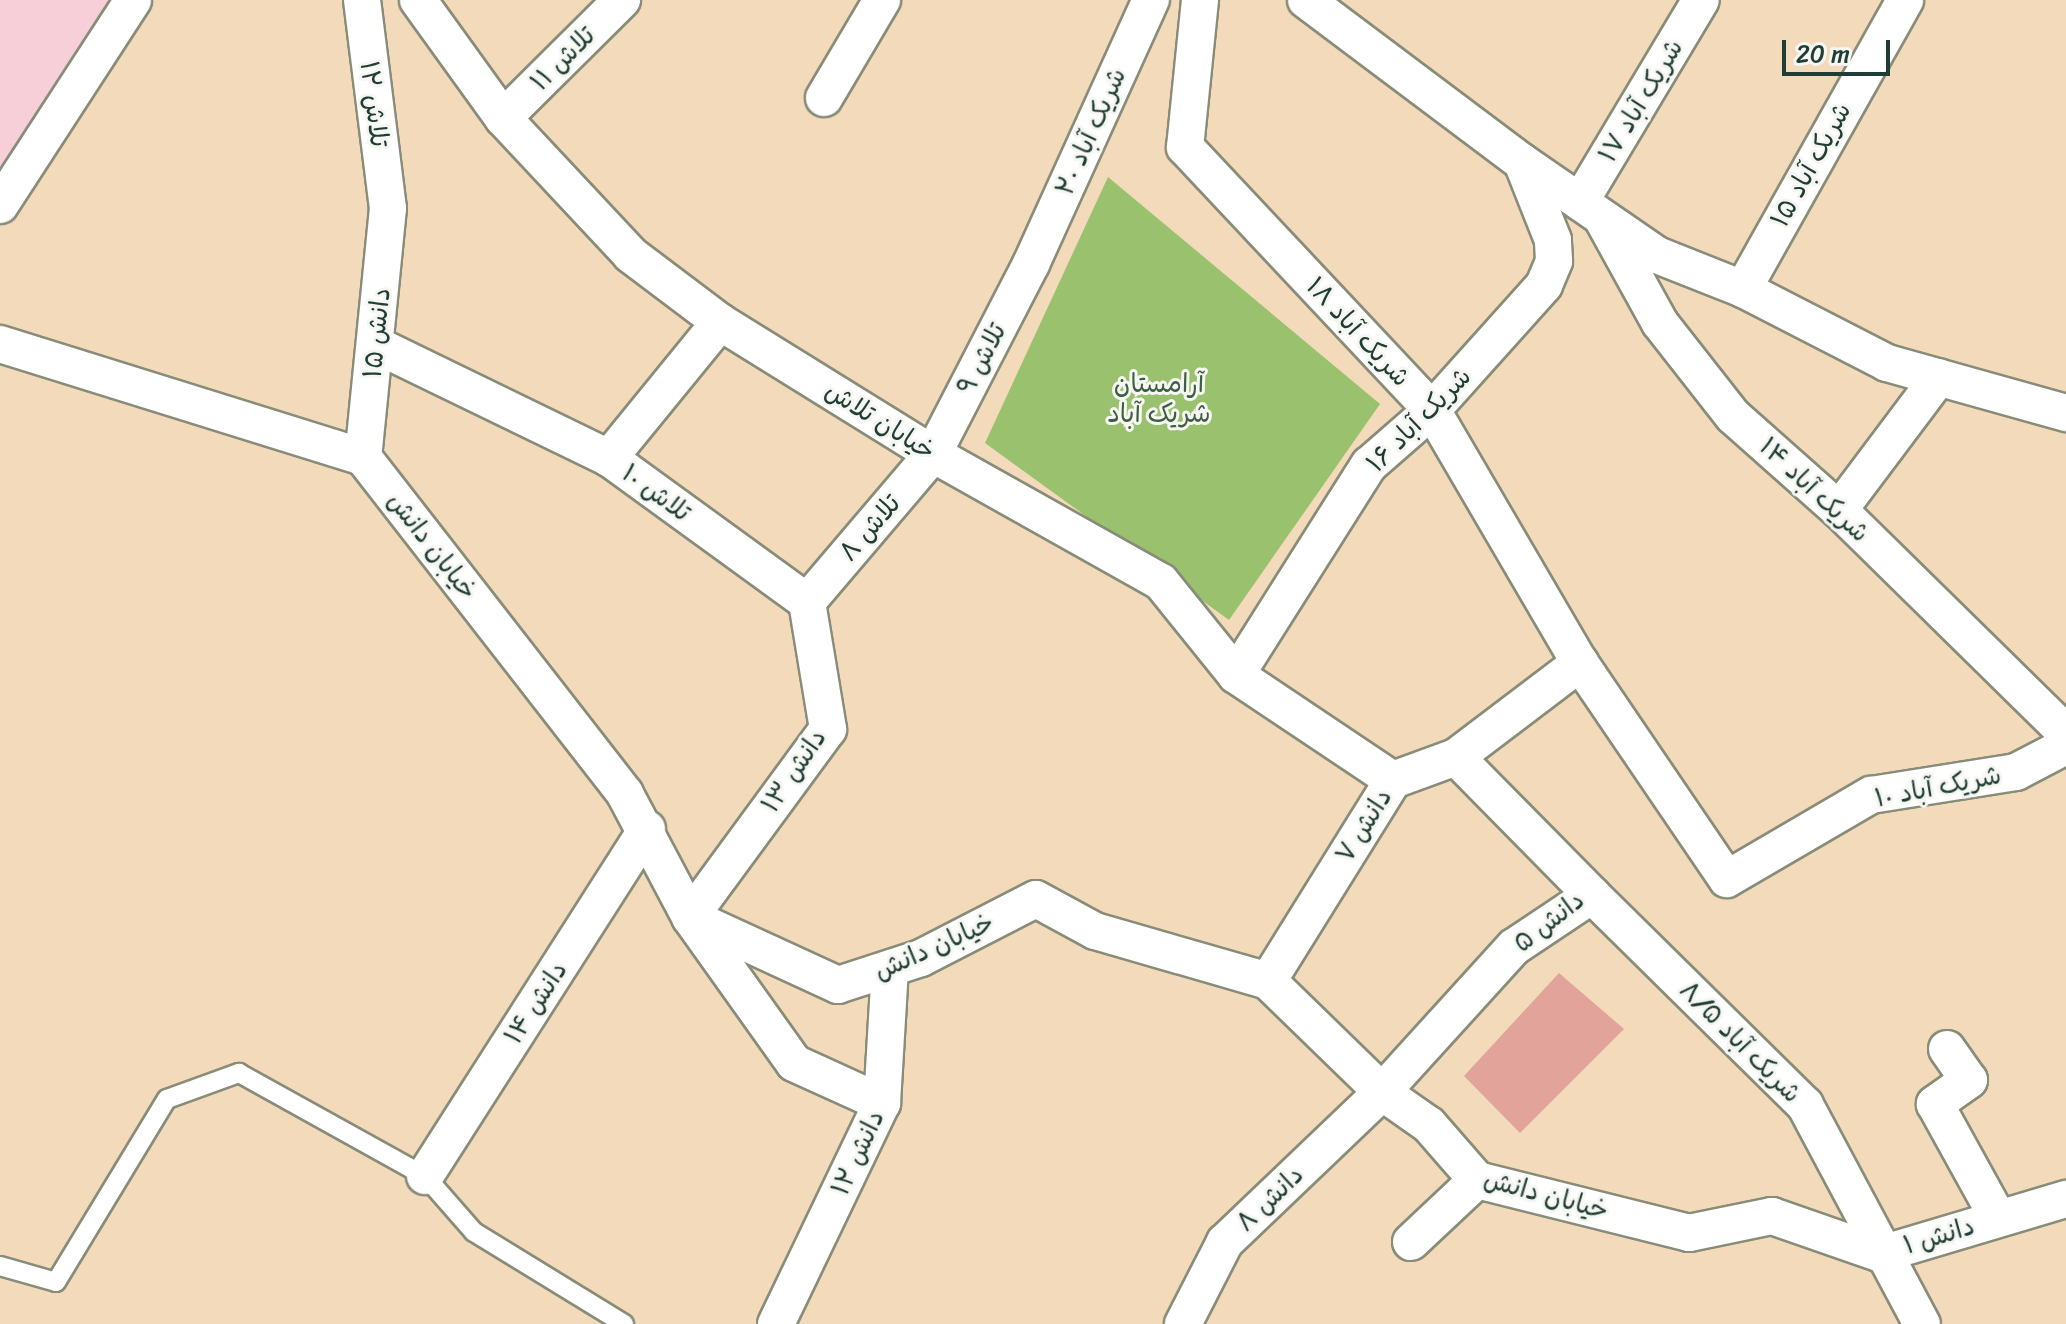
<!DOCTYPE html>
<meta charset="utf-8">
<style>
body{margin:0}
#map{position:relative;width:2066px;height:1324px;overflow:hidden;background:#f2dabb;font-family:Sriracha,"Playpen Sans Arabic",sans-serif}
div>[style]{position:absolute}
.built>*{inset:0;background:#f6cfd8}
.green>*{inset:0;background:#9ac26e}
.building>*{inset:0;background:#e1a39a}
.roads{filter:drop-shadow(2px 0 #888c78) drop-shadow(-2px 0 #888c78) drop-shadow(0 2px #888c78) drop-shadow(0 -2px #888c78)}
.service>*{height:18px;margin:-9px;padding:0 9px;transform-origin:9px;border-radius:9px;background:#fff}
.minor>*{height:36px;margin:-18px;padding:0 18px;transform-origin:18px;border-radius:18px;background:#fff}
span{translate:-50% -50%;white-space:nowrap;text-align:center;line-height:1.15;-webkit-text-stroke:6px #f6f6f2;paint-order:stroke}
.street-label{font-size:26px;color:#1f3d34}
.park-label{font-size:26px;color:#3e5e42}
.scale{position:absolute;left:1782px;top:40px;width:108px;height:36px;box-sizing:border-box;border:4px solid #1f3d34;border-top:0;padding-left:10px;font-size:24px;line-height:28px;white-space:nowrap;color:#1f3d34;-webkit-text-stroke:6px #f6f6f2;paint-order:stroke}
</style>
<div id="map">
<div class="built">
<div style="clip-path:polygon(0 0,120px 0,0 179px)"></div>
</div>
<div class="green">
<div style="clip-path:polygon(1108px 177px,1380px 404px,1229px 620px,985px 443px)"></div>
</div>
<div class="building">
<div style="clip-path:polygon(1559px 973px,1624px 1029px,1520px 1133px,1464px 1076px)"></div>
</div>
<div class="roads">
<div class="service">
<div style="left:0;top:1266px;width:58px;rotate:15.9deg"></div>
<div style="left:56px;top:1282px;width:214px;rotate:-58.8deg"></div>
<div style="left:167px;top:1099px;width:77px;rotate:-19.9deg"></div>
<div style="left:239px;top:1073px;width:213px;rotate:29deg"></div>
<div style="left:425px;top:1176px;width:74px;rotate:48.8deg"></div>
<div style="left:474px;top:1232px;width:176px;rotate:31.5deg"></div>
</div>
<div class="minor">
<div style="left:362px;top:0;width:210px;rotate:82.9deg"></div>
<div style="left:388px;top:208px;width:250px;rotate:95.7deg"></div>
<div style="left:418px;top:0;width:145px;rotate:54.2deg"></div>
<div style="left:503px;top:118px;width:187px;rotate:46.9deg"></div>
<div style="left:631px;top:255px;width:111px;rotate:37deg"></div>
<div style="left:720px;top:322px;width:251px;rotate:31.8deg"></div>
<div style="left:933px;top:454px;width:261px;rotate:29.3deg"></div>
<div style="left:1161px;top:582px;width:119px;rotate:51.1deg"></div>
<div style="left:1236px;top:675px;width:189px;rotate:33.8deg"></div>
<div style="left:1200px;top:0;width:148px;rotate:95.8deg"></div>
<div style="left:1185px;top:147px;width:361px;rotate:46.8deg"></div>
<div style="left:1432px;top:410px;width:293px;rotate:59.7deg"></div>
<div style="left:1580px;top:663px;width:261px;rotate:55.8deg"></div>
<div style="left:1727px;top:879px;width:167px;rotate:-30.3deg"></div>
<div style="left:1871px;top:795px;width:147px;rotate:-9deg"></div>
<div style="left:2016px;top:772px;width:56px;rotate:-27.5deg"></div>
<div style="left:1306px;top:0;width:270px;rotate:36.9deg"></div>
<div style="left:1522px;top:162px;width:164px;rotate:34.6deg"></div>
<div style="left:1657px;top:255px;width:92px;rotate:21.6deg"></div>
<div style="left:1743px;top:289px;width:162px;rotate:27.2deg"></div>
<div style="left:1887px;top:363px;width:186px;rotate:15.6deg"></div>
<div style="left:824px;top:98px;width:114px;rotate:-59.4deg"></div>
<div style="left:503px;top:118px;width:168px;rotate:-44.8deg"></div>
<div style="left:1580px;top:202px;width:235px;rotate:-59.1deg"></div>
<div style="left:0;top:205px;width:244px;rotate:-57deg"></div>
<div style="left:1602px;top:218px;width:120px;rotate:61.1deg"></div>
<div style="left:1660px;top:323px;width:118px;rotate:51.9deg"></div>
<div style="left:1733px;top:416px;width:142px;rotate:41.6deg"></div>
<div style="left:1839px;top:510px;width:318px;rotate:44.5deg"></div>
<div style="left:1743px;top:289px;width:331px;rotate:-60.7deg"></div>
<div style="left:720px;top:322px;width:176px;rotate:129.2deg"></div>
<div style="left:609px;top:458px;width:245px;rotate:36deg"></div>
<div style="left:0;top:344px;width:380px;rotate:17.3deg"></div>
<div style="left:363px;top:457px;width:427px;rotate:52.1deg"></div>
<div style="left:625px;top:794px;width:139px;rotate:62.1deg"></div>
<div style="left:690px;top:917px;width:163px;rotate:24.7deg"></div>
<div style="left:838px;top:985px;width:87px;rotate:-18deg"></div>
<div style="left:921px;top:958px;width:129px;rotate:-27.2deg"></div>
<div style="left:1036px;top:899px;width:67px;rotate:28.5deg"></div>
<div style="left:1095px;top:931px;width:180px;rotate:16.1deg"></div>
<div style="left:1268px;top:981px;width:159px;rotate:44.2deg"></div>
<div style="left:1382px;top:1092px;width:57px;rotate:35.1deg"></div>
<div style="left:1429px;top:1125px;width:73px;rotate:48.9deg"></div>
<div style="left:1477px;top:1180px;width:219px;rotate:14deg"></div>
<div style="left:1689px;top:1233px;width:85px;rotate:-11.6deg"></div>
<div style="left:1772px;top:1216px;width:115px;rotate:19.2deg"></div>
<div style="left:376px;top:345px;width:259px;rotate:25.9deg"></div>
<div style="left:1839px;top:510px;width:166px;rotate:-53.1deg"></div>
<div style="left:807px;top:602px;width:194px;rotate:-49.6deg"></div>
<div style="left:933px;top:454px;width:214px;rotate:-62.7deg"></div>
<div style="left:1031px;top:264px;width:290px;rotate:-65.6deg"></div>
<div style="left:807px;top:602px;width:129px;rotate:80.6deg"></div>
<div style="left:828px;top:729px;width:233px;rotate:126.3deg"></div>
<div style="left:690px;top:917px;width:179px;rotate:54.5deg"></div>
<div style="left:794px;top:1063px;width:97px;rotate:24.4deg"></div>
<div style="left:1236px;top:675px;width:249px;rotate:-57.7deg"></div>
<div style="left:1369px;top:465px;width:84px;rotate:-41.1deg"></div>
<div style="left:1432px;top:410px;width:168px;rotate:-48.1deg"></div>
<div style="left:1544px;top:285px;width:26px;rotate:-67deg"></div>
<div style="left:1554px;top:261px;width:21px;rotate:-93deg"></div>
<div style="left:1553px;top:240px;width:84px;rotate:-111.7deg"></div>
<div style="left:1592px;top:895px;width:299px;rotate:44.6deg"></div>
<div style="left:1805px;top:1105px;width:248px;rotate:61.9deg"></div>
<div style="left:1268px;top:981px;width:237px;rotate:-58.1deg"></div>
<div style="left:1393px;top:780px;width:67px;rotate:-20.1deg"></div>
<div style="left:1456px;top:757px;width:156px;rotate:-37.2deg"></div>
<div style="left:1947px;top:1049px;width:38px;rotate:55deg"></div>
<div style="left:1969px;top:1080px;width:42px;rotate:144.8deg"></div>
<div style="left:1935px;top:1104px;width:130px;rotate:61.1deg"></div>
<div style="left:425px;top:1176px;width:412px;rotate:-57.4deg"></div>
<div style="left:1411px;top:1242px;width:91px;rotate:-43.2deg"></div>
<div style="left:1881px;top:1254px;width:193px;rotate:-16.6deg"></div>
<div style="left:776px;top:1324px;width:245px;rotate:-64.4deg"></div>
<div style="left:882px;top:1103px;width:133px;rotate:-86.6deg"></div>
<div style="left:1183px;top:1324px;width:92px;rotate:-62.9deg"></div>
<div style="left:1225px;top:1242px;width:217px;rotate:-43.7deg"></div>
<div style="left:1382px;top:1092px;width:196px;rotate:-47.7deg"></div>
<div style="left:1514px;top:947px;width:94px;rotate:-33.7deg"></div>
<div style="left:1592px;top:895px;width:194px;rotate:-134.6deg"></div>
</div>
</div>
<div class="street-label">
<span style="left:563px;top:59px;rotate:-45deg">تلاش ۱۱</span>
<span style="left:1641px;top:101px;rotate:-59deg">شریک آباد ۱۷</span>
<span style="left:374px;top:104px;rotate:83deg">تلاش ۱۲</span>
<span style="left:1091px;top:132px;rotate:-66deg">شریک آباد ۲۰</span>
<span style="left:1811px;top:165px;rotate:-61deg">شریک آباد ۱۵</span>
<span style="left:1358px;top:332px;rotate:47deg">شریک آباد ۱۸</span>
<span style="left:377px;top:333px;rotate:-84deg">دانش ۱۵</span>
<span style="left:982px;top:359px;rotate:-63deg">تلاش ۹</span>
<span style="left:1419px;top:420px;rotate:-45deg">شریک آباد ۱۶</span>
<span style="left:880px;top:421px;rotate:32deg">خیابان تلاش</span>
<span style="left:1814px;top:490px;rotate:43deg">شریک آباد ۱۴</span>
<span style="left:656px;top:493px;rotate:36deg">تلاش ۱۰</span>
<span style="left:870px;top:528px;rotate:-49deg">تلاش ۸</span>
<span style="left:432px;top:546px;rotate:52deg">خیابان دانش</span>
<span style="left:794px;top:771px;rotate:-56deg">دانش ۱۳</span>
<span style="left:1938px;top:787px;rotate:-11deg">شریک آباد ۱۰</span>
<span style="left:1364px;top:826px;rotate:-58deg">دانش ۷</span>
<span style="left:1549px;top:922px;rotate:-38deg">دانش ۵</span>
<span style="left:934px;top:947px;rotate:-24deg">خیابان دانش</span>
<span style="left:536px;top:1003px;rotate:-57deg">دانش ۱۴</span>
<span style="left:1740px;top:1042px;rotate:45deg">شریک آباد ۸/۵</span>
<span style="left:858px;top:1153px;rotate:-65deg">دانش ۱۲</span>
<span style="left:1546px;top:1195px;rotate:15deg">خیابان دانش</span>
<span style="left:1270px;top:1199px;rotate:-44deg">دانش ۸</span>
<span style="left:1939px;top:1236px;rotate:-17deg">دانش ۱</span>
</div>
<div class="park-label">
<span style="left:1159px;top:399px">آرامستان<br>شریک آباد</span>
</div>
<div class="scale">20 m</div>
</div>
